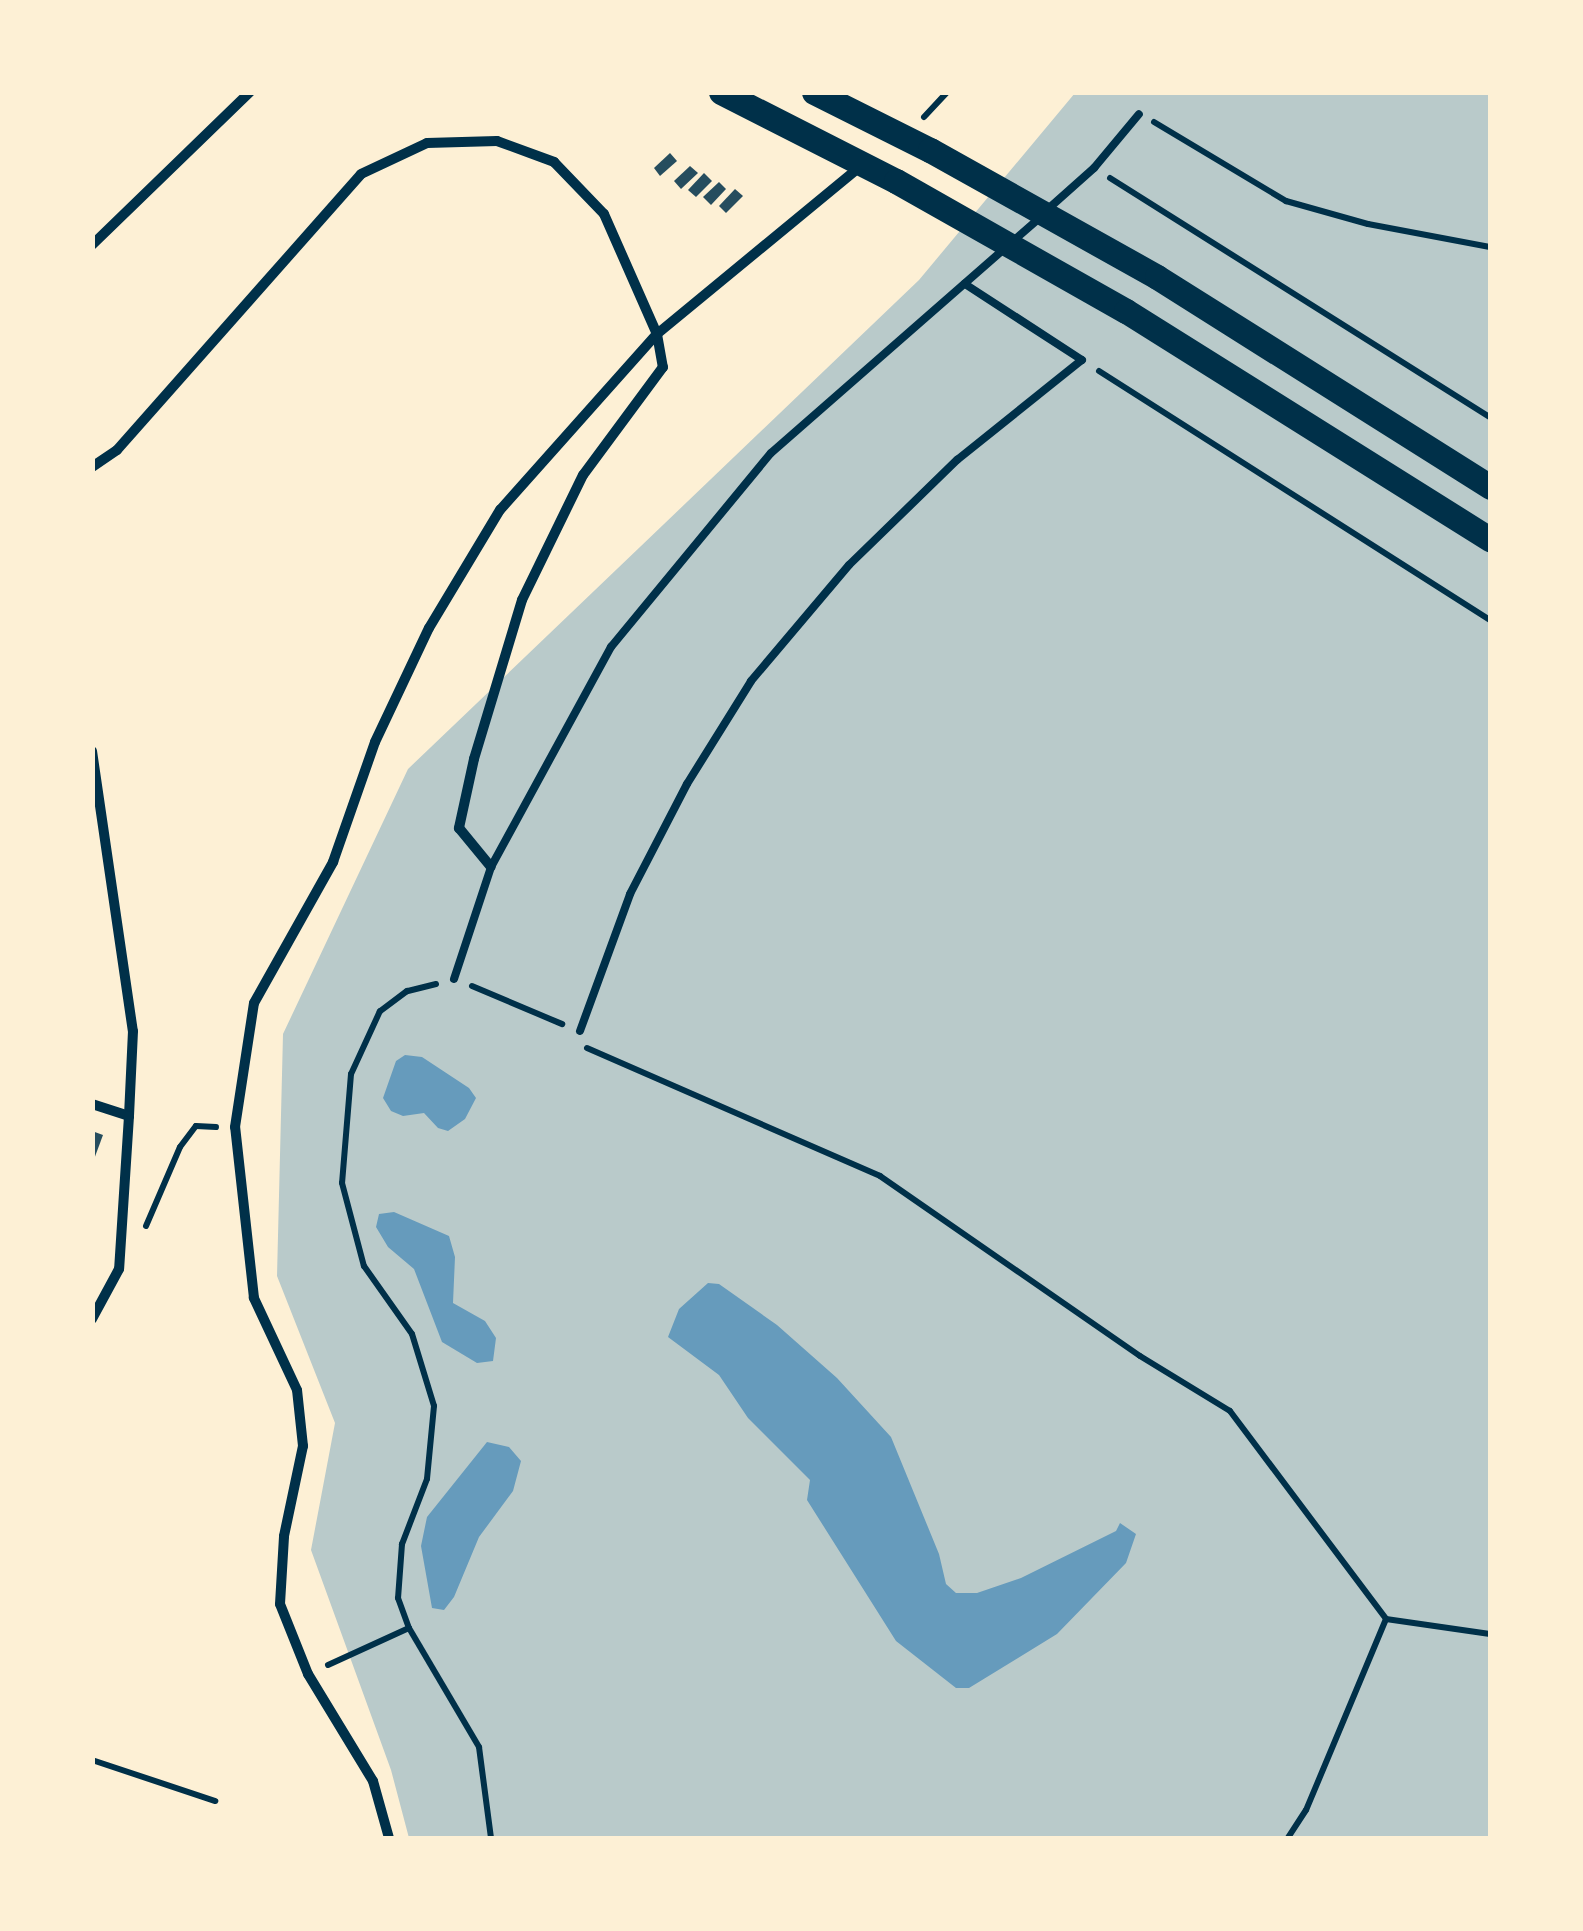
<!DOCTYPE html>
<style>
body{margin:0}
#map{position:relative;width:1583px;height:1931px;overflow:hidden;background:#fdf0d5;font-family:Montserrat,sans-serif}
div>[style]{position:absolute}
.green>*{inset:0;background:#b9caca}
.water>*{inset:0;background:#669bbc}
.building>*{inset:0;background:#264d5e}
.path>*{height:6px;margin:-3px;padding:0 3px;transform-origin:3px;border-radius:3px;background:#003049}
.service>*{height:8px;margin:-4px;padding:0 4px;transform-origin:4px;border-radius:4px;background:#003049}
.minor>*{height:10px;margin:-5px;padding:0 5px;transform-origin:5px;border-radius:5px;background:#003049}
.primary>*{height:25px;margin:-12.5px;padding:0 12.5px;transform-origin:12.5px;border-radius:12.5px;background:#003049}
span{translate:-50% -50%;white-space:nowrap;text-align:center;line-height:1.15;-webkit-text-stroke:10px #fdf0d5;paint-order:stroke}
.frame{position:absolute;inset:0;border:95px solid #fdf0d5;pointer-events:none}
</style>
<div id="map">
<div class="green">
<div style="clip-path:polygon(1075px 93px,1490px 93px,1490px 1838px,409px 1838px,391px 1770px,311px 1550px,335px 1423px,277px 1276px,283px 1034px,408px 769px,919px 280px)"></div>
</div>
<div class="water">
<div style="clip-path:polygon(405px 1055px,422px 1057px,469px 1088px,476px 1098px,465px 1119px,448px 1131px,438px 1128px,424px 1113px,403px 1116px,391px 1111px,383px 1098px,396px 1061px)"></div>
<div style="clip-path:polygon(394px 1212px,449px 1236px,455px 1257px,453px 1303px,485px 1321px,496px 1338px,493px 1361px,477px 1363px,442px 1342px,414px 1269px,388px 1247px,376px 1227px,379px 1214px)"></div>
<div style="clip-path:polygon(708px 1283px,719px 1284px,777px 1325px,837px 1378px,891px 1437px,939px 1554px,946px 1584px,956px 1593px,977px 1593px,1021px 1578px,1116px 1531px,1120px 1523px,1136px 1534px,1126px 1563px,1057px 1634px,969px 1688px,956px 1688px,896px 1641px,807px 1500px,810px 1480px,748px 1418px,719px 1375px,668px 1337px,679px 1309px)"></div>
<div style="clip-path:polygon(487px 1442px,509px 1447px,521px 1461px,513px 1491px,479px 1537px,454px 1597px,444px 1610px,432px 1608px,421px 1546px,427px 1517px)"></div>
</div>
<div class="building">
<div style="clip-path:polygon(670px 153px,677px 161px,660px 176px,654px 168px)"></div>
<div style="clip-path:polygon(690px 166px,698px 173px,681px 189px,674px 181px)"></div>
<div style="clip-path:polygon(704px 173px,712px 181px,696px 197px,688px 190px)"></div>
<div style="clip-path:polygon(719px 182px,726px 189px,711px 205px,703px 197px)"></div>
<div style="clip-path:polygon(735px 189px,743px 196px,726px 213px,719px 206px)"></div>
<div style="clip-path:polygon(92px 1131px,103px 1135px,93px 1162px,92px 1162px)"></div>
</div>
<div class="path">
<div style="left:924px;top:117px;width:34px;rotate:-47deg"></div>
<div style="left:1154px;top:122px;width:154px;rotate:30.9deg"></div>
<div style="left:1286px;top:201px;width:85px;rotate:15.7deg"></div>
<div style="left:1368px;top:224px;width:124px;rotate:10.7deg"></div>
<div style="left:1110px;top:178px;width:449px;rotate:32.2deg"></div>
<div style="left:1099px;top:371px;width:464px;rotate:32.5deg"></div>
<div style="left:436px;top:984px;width:30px;rotate:166deg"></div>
<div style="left:407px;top:991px;width:34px;rotate:143deg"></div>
<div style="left:380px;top:1011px;width:69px;rotate:114.7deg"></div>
<div style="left:351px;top:1074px;width:109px;rotate:94.7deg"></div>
<div style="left:342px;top:1183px;width:86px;rotate:75.2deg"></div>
<div style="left:364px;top:1266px;width:83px;rotate:54.8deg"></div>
<div style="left:412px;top:1334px;width:75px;rotate:73deg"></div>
<div style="left:434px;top:1406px;width:73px;rotate:95.5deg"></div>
<div style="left:427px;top:1479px;width:70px;rotate:111deg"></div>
<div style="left:402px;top:1544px;width:54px;rotate:94.2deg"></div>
<div style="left:398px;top:1598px;width:32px;rotate:70deg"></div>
<div style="left:409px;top:1628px;width:138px;rotate:59.5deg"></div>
<div style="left:479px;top:1747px;width:92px;rotate:82.5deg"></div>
<div style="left:472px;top:986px;width:98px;rotate:22.9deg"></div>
<div style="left:587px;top:1048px;width:320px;rotate:23.6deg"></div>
<div style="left:880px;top:1176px;width:316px;rotate:34.7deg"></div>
<div style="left:1140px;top:1356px;width:105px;rotate:31.4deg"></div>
<div style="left:1230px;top:1411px;width:260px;rotate:53.1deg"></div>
<div style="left:1386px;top:1619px;width:207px;rotate:112.7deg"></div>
<div style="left:1306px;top:1810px;width:33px;rotate:123deg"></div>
<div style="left:146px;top:1226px;width:86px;rotate:-66.7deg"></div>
<div style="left:180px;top:1147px;width:26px;rotate:-53deg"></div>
<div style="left:196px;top:1126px;width:20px;rotate:3deg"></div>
<div style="left:1386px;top:1619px;width:105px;rotate:8.2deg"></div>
<div style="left:328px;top:1665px;width:89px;rotate:-24.6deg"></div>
<div style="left:92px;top:1760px;width:130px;rotate:18.4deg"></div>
</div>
<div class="service">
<div style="left:1048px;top:209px;width:62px;rotate:-41.7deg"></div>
<div style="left:1094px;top:168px;width:70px;rotate:-50.2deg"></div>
<div style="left:454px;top:979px;width:118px;rotate:-71.7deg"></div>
<div style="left:491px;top:867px;width:251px;rotate:-61.4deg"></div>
<div style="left:611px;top:647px;width:251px;rotate:-50.5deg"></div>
<div style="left:771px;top:453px;width:355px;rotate:-41.2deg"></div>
<div style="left:580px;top:1031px;width:146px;rotate:-69.9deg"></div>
<div style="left:630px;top:894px;width:124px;rotate:-62.6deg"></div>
<div style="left:687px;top:784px;width:121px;rotate:-58.1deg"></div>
<div style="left:751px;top:681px;width:152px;rotate:-49.8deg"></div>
<div style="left:849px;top:565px;width:151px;rotate:-44.2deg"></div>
<div style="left:957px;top:460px;width:160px;rotate:-38.7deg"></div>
<div style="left:1082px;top:360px;width:140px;rotate:-147deg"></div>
</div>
<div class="minor">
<div style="left:92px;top:245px;width:220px;rotate:-44.1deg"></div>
<div style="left:92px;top:467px;width:30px;rotate:-34deg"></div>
<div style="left:117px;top:450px;width:368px;rotate:-48.5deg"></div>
<div style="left:361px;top:174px;width:73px;rotate:-25.2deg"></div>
<div style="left:427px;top:143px;width:70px;rotate:-1.6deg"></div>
<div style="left:497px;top:141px;width:61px;rotate:20.2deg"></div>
<div style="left:554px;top:162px;width:72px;rotate:46.1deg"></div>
<div style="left:604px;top:214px;width:131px;rotate:66.2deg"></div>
<div style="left:657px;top:334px;width:34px;rotate:80deg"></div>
<div style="left:663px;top:367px;width:134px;rotate:126.5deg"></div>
<div style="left:583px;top:475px;width:139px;rotate:116deg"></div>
<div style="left:522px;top:600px;width:166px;rotate:106.8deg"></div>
<div style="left:474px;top:759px;width:71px;rotate:102.3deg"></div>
<div style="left:459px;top:828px;width:50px;rotate:50.6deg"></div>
<div style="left:92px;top:751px;width:283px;rotate:81.7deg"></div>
<div style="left:133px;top:1031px;width:85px;rotate:92.7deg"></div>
<div style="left:92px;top:1104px;width:39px;rotate:18deg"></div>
<div style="left:129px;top:1116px;width:153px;rotate:93.7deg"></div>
<div style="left:119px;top:1269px;width:57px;rotate:118.4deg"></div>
<div style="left:389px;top:1838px;width:59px;rotate:-105.7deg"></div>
<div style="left:373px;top:1781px;width:125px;rotate:-121.3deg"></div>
<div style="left:308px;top:1674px;width:75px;rotate:-111.8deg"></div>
<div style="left:280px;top:1604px;width:68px;rotate:-86.6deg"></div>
<div style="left:284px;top:1536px;width:92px;rotate:-78.1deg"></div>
<div style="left:303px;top:1446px;width:56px;rotate:-96.1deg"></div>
<div style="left:297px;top:1390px;width:102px;rotate:-115.1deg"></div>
<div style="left:254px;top:1298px;width:172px;rotate:-96.3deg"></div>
<div style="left:235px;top:1127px;width:125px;rotate:-81.3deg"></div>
<div style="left:254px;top:1003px;width:162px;rotate:-60.7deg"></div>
<div style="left:333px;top:862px;width:127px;rotate:-70.7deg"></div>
<div style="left:375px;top:742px;width:126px;rotate:-64.7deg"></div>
<div style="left:429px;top:628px;width:138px;rotate:-59deg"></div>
<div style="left:500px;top:510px;width:236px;rotate:-48.3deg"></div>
<div style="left:657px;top:334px;width:264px;rotate:-39.5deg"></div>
</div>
<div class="primary">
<div style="left:721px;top:92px;width:196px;rotate:27deg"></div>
<div style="left:896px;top:181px;width:264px;rotate:29.5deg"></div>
<div style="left:1126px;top:311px;width:430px;rotate:32.1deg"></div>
<div style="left:814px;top:92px;width:130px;rotate:26.6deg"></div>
<div style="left:930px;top:150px;width:260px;rotate:29.2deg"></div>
<div style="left:1157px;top:277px;width:394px;rotate:32.2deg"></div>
</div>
<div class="frame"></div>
</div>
